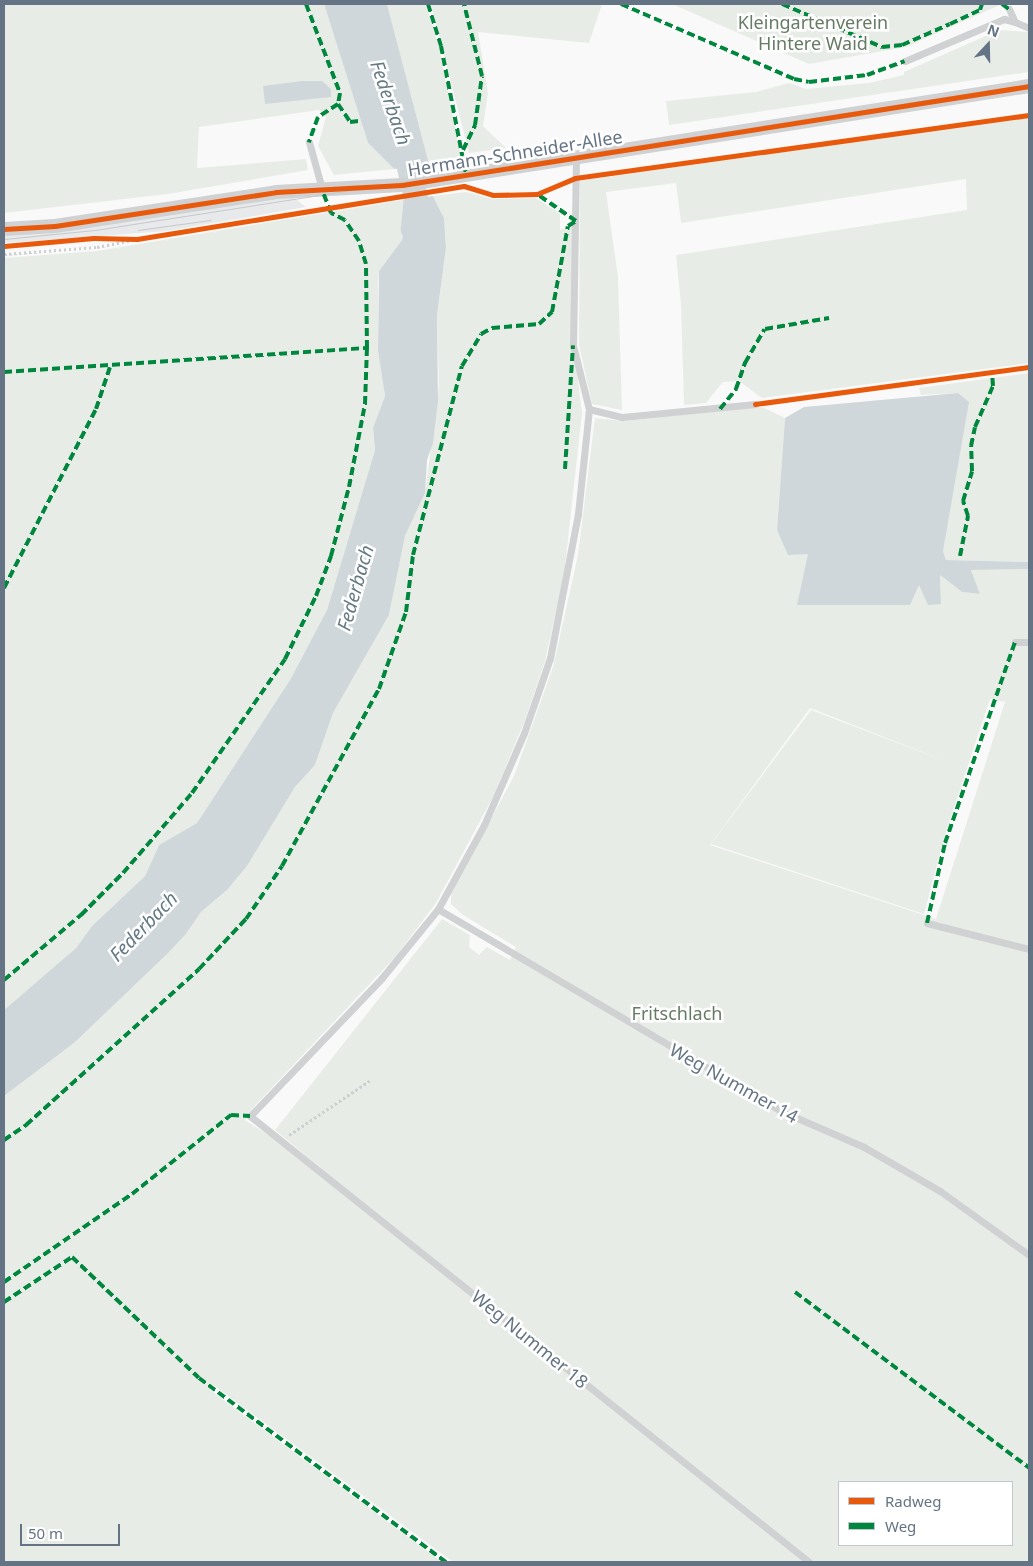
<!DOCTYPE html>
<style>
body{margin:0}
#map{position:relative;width:1033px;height:1566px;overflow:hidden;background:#f9f9f9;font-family:"Noto Sans",sans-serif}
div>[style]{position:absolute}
.built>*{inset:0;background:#e8e9ea}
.green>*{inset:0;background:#e8ece7}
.water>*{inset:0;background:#d0d7da}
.river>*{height:24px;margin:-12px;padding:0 12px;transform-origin:12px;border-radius:12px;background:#d0d7da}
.path>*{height:2.5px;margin-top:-1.25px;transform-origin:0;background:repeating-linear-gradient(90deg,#cdcecf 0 2.5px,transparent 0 5px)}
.service>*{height:7px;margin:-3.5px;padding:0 3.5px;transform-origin:3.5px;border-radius:3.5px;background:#cfd1d2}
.minor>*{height:14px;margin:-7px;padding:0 7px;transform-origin:7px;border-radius:7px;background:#cfd1d2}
.tram>*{height:1px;margin:-0.5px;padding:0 0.5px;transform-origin:0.5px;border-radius:0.5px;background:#c6c8c9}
.quiet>*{height:4px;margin-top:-2px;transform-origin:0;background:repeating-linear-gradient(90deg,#00873e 0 8px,transparent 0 12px)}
.cycleway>*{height:5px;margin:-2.5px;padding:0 2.5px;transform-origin:2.5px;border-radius:2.5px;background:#e8590c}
span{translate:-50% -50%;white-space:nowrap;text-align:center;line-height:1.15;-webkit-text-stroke:5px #fff;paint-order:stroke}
.park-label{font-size:18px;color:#667b63}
.street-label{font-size:18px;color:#647484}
.water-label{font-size:19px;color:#647a84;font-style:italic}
.frame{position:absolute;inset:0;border:5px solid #647484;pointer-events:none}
.legend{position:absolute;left:838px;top:1481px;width:175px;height:65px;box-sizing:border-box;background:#fff;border:1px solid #c1c7ce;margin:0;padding:6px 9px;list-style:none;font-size:15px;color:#647484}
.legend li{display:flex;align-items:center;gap:10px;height:25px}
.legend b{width:25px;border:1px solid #c1c7ce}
.north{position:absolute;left:963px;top:20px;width:50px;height:50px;-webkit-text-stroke:4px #fff;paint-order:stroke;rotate:21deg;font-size:14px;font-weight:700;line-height:20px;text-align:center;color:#647484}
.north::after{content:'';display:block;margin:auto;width:18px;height:22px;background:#647484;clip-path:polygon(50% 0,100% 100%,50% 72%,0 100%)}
.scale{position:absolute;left:20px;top:1524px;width:100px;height:22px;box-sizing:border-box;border:2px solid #647484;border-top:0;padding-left:6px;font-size:15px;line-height:18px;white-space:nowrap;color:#647484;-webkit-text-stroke:4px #fff;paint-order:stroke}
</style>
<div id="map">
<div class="built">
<div style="clip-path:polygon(291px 195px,306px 207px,167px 231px,4px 243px,4px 234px)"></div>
</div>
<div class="green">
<div style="clip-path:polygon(4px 4px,324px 4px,368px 143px,394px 169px,334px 175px,318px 146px,326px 117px,319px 110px,199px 127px,197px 168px,306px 159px,308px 170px,168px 194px,4px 213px)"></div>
<div style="clip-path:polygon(387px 4px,426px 4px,439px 48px,461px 157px,429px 164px)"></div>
<div style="clip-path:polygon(431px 4px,602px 4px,589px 43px,478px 32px,488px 93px,483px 126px,506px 148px,469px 153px)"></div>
<div style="clip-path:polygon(672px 4px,1002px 4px,906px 47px,809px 64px)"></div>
<div style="clip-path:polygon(999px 30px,1029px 32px,1029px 72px,669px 125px,666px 101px,756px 92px,789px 83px,806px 89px,869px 83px,904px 75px,904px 72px)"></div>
<div style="clip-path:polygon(1029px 117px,1029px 363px,762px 398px,739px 381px,723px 382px,706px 403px,684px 405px,681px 304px,676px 255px,967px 210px,966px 179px,681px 223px,676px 183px,606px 192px,618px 277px,622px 410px,592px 404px,579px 345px,580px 181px)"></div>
<div style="clip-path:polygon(evenodd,466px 192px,494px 199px,536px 198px,560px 214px,560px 230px,574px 225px,577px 372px,582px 413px,564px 576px,545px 661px,525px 720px,493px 797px,436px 903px,396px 956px,251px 1110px,245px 1120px,328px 1174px,275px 1130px,442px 919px,470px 935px,469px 947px,479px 955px,487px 947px,510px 960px,516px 947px,463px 915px,451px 904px,451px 893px,514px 776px,553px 667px,578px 555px,595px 418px,624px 421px,762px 407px,785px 418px,777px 530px,808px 554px,919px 585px,941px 604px,940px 575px,962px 592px,980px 594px,971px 570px,1029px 569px,1029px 1562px,453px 1562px,212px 1384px,210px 1390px,442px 1562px,4px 1562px,4px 1096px,74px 1043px,186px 934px,201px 912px,227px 890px,247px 866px,295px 787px,315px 765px,333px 713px,389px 615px,405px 536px,425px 493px,439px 385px,437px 315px,446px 248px,444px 218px,433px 196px,466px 192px,990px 699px,1005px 702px,936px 919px,710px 845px,810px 708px,953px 764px,811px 710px,711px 844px,924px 914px,944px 838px,990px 699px,466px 192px,839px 1482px,1012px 1482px,1012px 1545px,839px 1545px,839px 1482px)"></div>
<div style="clip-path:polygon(403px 200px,407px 211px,402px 240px,379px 271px,378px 281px,378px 351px,385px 396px,373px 428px,375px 450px,327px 610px,290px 680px,197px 823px,159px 845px,145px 876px,92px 926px,76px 948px,4px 1010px,4px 258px,97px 251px)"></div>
<div style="clip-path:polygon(1029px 373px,1029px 562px,946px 560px,943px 551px,958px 393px,921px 395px,919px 388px)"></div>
</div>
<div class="water">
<div style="clip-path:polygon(324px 4px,387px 4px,429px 164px,394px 169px,368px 143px)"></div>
<div style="clip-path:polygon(302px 81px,322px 81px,331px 89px,331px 97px,265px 104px,263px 86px)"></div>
<div style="clip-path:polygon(433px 196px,444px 218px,446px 248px,437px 315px,438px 401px,433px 443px,427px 460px,425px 493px,405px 536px,389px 615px,333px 713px,315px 765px,295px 787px,247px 866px,227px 890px,201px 912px,186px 934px,166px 955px,74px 1043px,4px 1096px,4px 1010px,76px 948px,92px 926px,145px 876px,159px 845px,197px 823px,290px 680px,327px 610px,375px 450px,373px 428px,385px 396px,378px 351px,379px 271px,402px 240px,407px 211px,403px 200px)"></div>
<div style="clip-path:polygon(958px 393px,969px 402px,943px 551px,946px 560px,1029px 562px,1029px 569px,971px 570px,980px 594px,962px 592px,940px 575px,941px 604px,928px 605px,919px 585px,910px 605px,797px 605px,808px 554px,788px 555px,777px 530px,785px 418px,804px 407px)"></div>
</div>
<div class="river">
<div style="left:402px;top:138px;width:62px;rotate:76.9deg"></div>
<div style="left:416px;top:198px;width:31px;rotate:96deg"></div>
</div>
<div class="path">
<div style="left:338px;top:207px;width:25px;rotate:-11deg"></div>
<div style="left:4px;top:254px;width:93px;rotate:-4.3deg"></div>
<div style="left:97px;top:247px;width:41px;rotate:-11.3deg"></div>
<div style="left:289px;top:1135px;width:97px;rotate:-34deg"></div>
</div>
<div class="service">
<div style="left:1009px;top:9px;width:14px;rotate:65deg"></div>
<div style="left:1015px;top:22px;width:15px;rotate:23deg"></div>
<div style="left:905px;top:61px;width:108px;rotate:-23deg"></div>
<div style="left:1004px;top:19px;width:11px;rotate:15deg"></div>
<div style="left:309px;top:142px;width:49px;rotate:74.5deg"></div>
<div style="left:576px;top:158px;width:187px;rotate:90.9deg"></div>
<div style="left:573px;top:345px;width:66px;rotate:76deg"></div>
<div style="left:589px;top:409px;width:34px;rotate:14deg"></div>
<div style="left:622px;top:417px;width:134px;rotate:-5.6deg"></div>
<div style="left:589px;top:409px;width:106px;rotate:96deg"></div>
<div style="left:578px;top:514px;width:147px;rotate:101deg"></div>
<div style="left:550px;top:658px;width:79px;rotate:109.1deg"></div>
<div style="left:524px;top:733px;width:100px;rotate:113.5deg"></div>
<div style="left:484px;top:825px;width:96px;rotate:118.7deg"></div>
<div style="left:438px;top:909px;width:89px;rotate:129.1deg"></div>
<div style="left:382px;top:978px;width:191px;rotate:133.7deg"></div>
<div style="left:250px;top:1116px;width:715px;rotate:38.58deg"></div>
<div style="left:1015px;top:642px;width:14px"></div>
<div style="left:438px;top:909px;width:398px;rotate:30.5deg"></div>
<div style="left:781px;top:1111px;width:90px;rotate:23.4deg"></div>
<div style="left:864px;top:1147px;width:88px;rotate:30.1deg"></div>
<div style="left:940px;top:1191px;width:110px;rotate:35.7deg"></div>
<div style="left:927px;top:923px;width:105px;rotate:14.3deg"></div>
</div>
<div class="minor">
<div style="left:4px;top:229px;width:51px;rotate:-3.4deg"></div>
<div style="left:55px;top:226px;width:224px;rotate:-8.7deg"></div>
<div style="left:276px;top:192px;width:126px;rotate:-3.2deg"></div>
<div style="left:402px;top:185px;width:635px;rotate:-8.97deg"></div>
</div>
<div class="tram">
<div style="left:138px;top:230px;width:73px;rotate:-7.9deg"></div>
<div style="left:4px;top:239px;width:91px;rotate:-5.6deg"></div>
<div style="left:95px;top:230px;width:945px;rotate:-8.88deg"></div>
</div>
<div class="quiet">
<div style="left:306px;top:4px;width:95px;rotate:69.1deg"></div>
<div style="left:340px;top:93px;width:11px;rotate:100deg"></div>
<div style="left:338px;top:104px;width:24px;rotate:147deg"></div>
<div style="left:318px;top:117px;width:27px;rotate:110deg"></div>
<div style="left:428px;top:4px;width:44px;rotate:72.8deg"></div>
<div style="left:441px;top:46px;width:131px;rotate:79deg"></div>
<div style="left:621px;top:4px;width:189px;rotate:23.4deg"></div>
<div style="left:794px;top:79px;width:15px;rotate:11deg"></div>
<div style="left:809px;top:82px;width:58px;rotate:-6.9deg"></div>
<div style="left:867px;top:75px;width:40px;rotate:-20.2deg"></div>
<div style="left:782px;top:4px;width:109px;rotate:23.3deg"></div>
<div style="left:882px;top:47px;width:20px;rotate:-6deg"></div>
<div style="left:902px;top:45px;width:52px;rotate:-23.6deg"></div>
<div style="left:950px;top:24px;width:33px;rotate:-25deg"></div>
<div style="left:980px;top:10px;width:6px;rotate:-72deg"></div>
<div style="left:1002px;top:4px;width:9px;rotate:36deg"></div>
<div style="left:338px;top:104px;width:22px;rotate:56deg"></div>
<div style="left:350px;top:122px;width:9px;rotate:-6deg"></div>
<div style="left:463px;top:150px;width:28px;rotate:-64deg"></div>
<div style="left:475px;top:125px;width:49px;rotate:-81.9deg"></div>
<div style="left:482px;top:76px;width:74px;rotate:-104deg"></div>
<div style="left:4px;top:372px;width:364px;rotate:-3.8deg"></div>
<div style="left:720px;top:409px;width:26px;rotate:-51deg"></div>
<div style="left:736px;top:389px;width:28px;rotate:-71deg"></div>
<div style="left:745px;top:363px;width:39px;rotate:-60deg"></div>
<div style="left:765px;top:329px;width:65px;rotate:-9.8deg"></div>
<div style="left:565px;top:469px;width:124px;rotate:-86.3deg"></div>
<div style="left:960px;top:556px;width:41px;rotate:-78.7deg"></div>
<div style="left:968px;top:516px;width:16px;rotate:-108deg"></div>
<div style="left:963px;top:501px;width:31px;rotate:-73deg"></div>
<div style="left:972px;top:471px;width:25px;rotate:-92deg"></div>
<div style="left:971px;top:446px;width:19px;rotate:-78deg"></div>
<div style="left:975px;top:427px;width:45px;rotate:-66.3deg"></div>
<div style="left:993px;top:386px;width:14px;rotate:-94deg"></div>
<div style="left:4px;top:588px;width:201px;rotate:-62.8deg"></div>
<div style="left:96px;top:409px;width:44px;rotate:-71.6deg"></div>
<div style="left:927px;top:923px;width:82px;rotate:-77.3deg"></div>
<div style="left:945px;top:843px;width:213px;rotate:-70.8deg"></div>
<div style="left:4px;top:980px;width:101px;rotate:-40.2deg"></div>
<div style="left:81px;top:915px;width:59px;rotate:-45deg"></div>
<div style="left:123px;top:873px;width:106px;rotate:-49.2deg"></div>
<div style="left:192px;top:793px;width:163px;rotate:-55.2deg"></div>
<div style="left:285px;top:659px;width:70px;rotate:-63.8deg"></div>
<div style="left:316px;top:596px;width:43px;rotate:-69.4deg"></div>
<div style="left:331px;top:556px;width:71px;rotate:-75.4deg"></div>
<div style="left:349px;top:487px;width:85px;rotate:-79.1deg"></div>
<div style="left:365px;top:404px;width:56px;rotate:-88deg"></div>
<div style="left:367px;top:348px;width:84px;rotate:-90.7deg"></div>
<div style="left:366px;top:264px;width:24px;rotate:-107deg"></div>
<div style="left:359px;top:241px;width:25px;rotate:-124deg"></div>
<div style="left:345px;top:220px;width:16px;rotate:-153deg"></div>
<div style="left:331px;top:213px;width:26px;rotate:-111deg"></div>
<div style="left:4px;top:1140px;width:27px;rotate:-34deg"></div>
<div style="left:26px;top:1125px;width:233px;rotate:-42deg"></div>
<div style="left:199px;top:969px;width:69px;rotate:-46.8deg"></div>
<div style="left:246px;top:919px;width:64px;rotate:-55.8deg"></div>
<div style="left:282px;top:866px;width:202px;rotate:-61.3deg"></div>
<div style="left:379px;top:689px;width:82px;rotate:-70.7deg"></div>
<div style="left:406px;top:612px;width:57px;rotate:-83deg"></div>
<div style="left:413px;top:555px;width:195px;rotate:-75.5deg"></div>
<div style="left:462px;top:366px;width:37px;rotate:-59deg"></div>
<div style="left:481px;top:334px;width:13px;rotate:-29deg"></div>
<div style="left:492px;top:328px;width:47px;rotate:-4.9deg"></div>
<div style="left:539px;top:324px;width:18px;rotate:-43deg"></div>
<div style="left:552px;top:312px;width:87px;rotate:-79.5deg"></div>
<div style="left:568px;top:226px;width:9px;rotate:-32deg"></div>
<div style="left:576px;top:221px;width:47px;rotate:-145.3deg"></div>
<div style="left:4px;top:1282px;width:155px;rotate:-34.5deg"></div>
<div style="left:132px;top:1194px;width:127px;rotate:-38.6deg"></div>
<div style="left:231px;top:1115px;width:19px;rotate:3deg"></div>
<div style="left:795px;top:1292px;width:293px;rotate:36.9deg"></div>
<div style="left:4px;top:1302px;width:82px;rotate:-33.5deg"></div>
<div style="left:72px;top:1257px;width:175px;rotate:43.6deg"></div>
<div style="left:199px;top:1378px;width:308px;rotate:36.7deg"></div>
</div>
<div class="cycleway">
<div style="left:4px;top:229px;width:51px;rotate:-3.4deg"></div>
<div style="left:55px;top:226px;width:224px;rotate:-8.7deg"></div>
<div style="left:276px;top:192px;width:126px;rotate:-3.2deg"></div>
<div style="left:402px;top:185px;width:635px;rotate:-8.97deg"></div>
<div style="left:4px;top:246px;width:90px;rotate:-5.1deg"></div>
<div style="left:94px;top:238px;width:43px;rotate:1.3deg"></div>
<div style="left:137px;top:239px;width:331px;rotate:-9.2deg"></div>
<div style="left:464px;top:186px;width:30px;rotate:17deg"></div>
<div style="left:493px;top:195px;width:44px;rotate:-1.3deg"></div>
<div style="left:537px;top:194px;width:41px;rotate:-22.8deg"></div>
<div style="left:575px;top:178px;width:458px;rotate:-7.9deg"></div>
<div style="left:755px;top:404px;width:276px;rotate:-7.7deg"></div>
</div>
<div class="park-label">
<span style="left:813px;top:33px">Kleingartenverein<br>Hintere Waid</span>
<span style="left:677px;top:1013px">Fritschlach</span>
</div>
<div class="street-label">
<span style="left:515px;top:153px;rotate:-9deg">Hermann-Schneider-Allee</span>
<span style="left:734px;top:1083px;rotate:29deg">Weg Nummer 14</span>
<span style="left:530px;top:1339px;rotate:39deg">Weg Nummer 18</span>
</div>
<div class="water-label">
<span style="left:390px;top:103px;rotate:71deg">Federbach</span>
<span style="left:356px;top:588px;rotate:-74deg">Federbach</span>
<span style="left:144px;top:927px;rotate:-46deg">Federbach</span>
</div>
<div class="frame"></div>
<ul class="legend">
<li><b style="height:6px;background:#e8590c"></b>Radweg</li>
<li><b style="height:6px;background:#00873e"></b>Weg</li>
</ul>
<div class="north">N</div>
<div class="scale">50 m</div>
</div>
